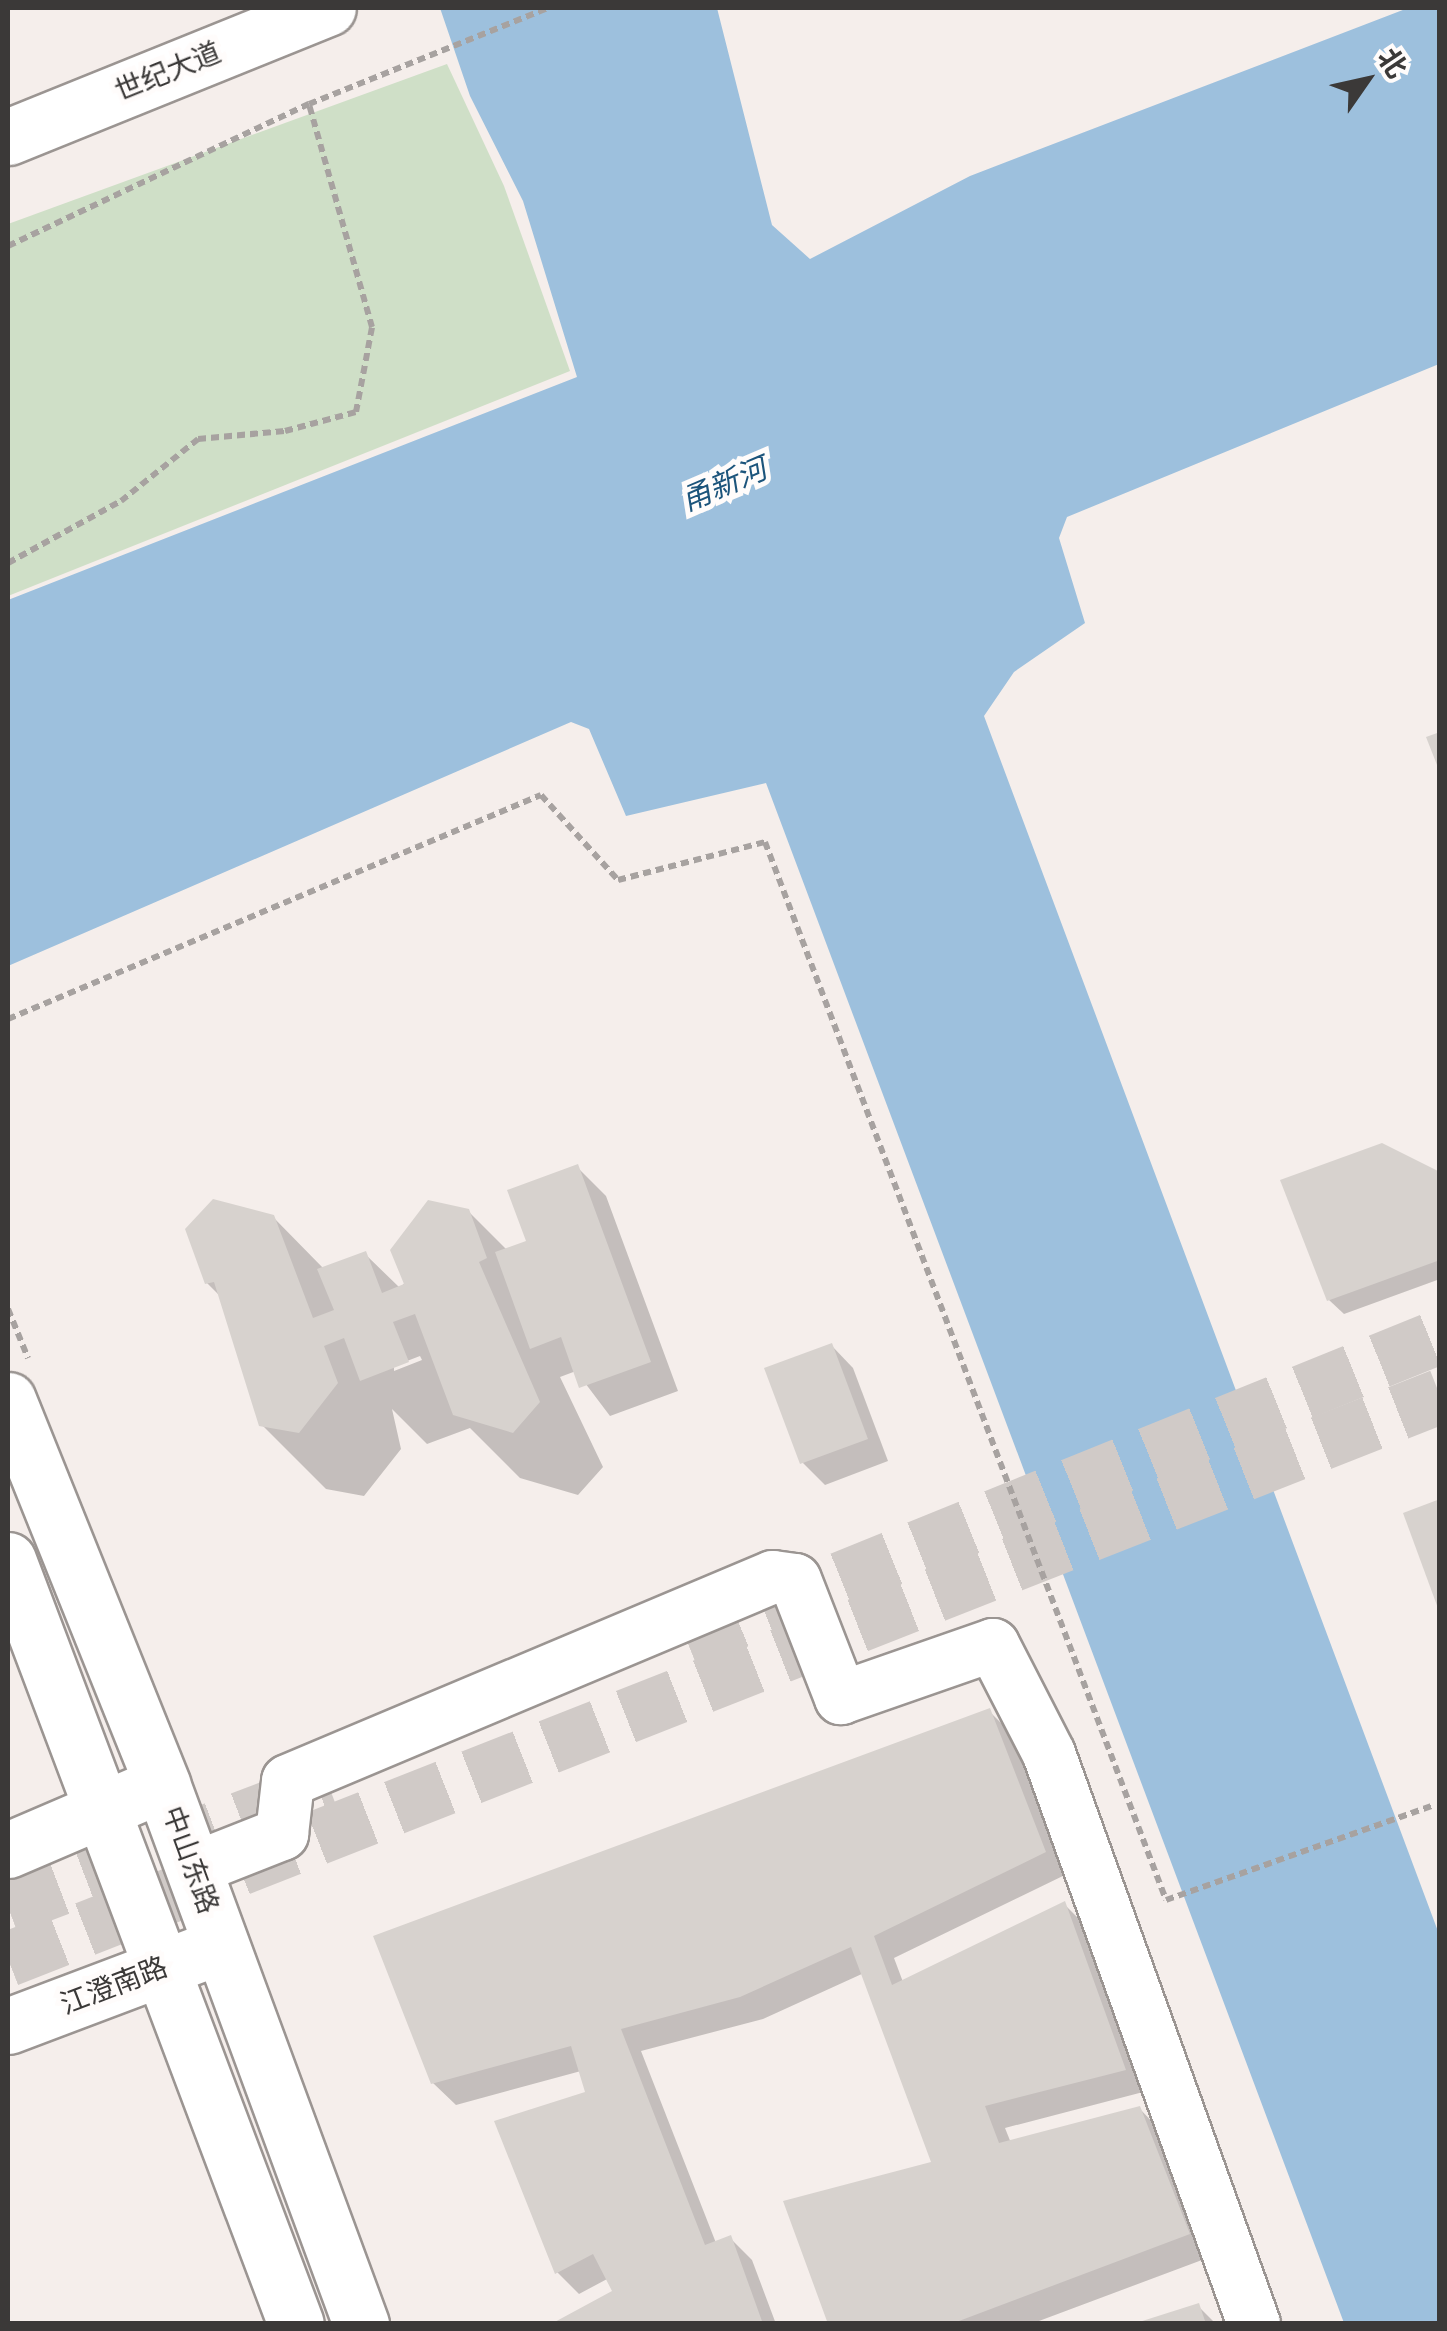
<!DOCTYPE html>
<meta charset="utf-8">
<style>
body{margin:0}
#map{position:relative;width:1447px;height:2331px;overflow:hidden;background:#f5eeeb;font-family:"Crimson Pro","Noto Sans SC",serif}
div>[style]{position:absolute}
.green>*{inset:0;background:#cfdfc7}
.water>*{inset:0;background:#9dc0dd}
.shadow>*{inset:0;background:#0003}
.building>*{inset:0;background:#d7d2ce}
.major-tunnel>*{height:55px;margin-top:-27.5px;transform-origin:0;background:repeating-linear-gradient(90deg,#d0cac7 0 55px,transparent 0 83px)}
.path>*{height:6px;margin-top:-3px;transform-origin:0;background:repeating-linear-gradient(90deg,#a7a2a0 0 8px,transparent 0 13px)}
.roads{filter:drop-shadow(2px 0 #9b9592) drop-shadow(-2px 0 #9b9592) drop-shadow(0 2px #9b9592) drop-shadow(0 -2px #9b9592)}
.minor>*{height:52px;margin:-26px;padding:0 26px;transform-origin:26px;border-radius:26px;background:#fff}
.major>*{height:55px;margin:-27.5px;padding:0 27.5px;transform-origin:27.5px;border-radius:27.5px;background:#fff}
.highway>*{height:55px;margin:-27.5px;padding:0 27.5px;transform-origin:27.5px;border-radius:27.5px;background:#fff}
span{translate:-50% -50%;white-space:nowrap;text-align:center;line-height:1.15;-webkit-text-stroke:10px #fffcfb;paint-order:stroke}
.street-label{font-size:28px;color:#3b3938}
.water-label{font-size:30px;color:#1c547b;font-style:italic}
.frame{position:absolute;inset:0;border:10px solid #3b3938;pointer-events:none}
.north{position:absolute;left:1317px;top:30px;width:100px;height:100px;-webkit-text-stroke:8px #fffcfb;paint-order:stroke;rotate:56deg;font-size:28px;font-weight:700;line-height:40px;text-align:center;color:#3b3938}
.north::after{content:'';display:block;margin:auto;width:35px;height:45px;background:#3b3938;clip-path:polygon(50% 0,100% 100%,50% 72%,0 100%)}
</style>
<div id="map">
<div class="green">
<div style="clip-path:polygon(447px 64px,504px 186px,570px 371px,8px 596px,8px 224px)"></div>
</div>
<div class="water">
<div style="clip-path:polygon(440px 8px,717px 8px,772px 225px,810px 259px,970px 176px,1408px 8px,1439px 8px,1439px 364px,1067px 517px,1059px 538px,1085px 623px,1014px 672px,984px 716px,1439px 1934px,1439px 2323px,1344px 2323px,766px 783px,626px 816px,589px 729px,571px 722px,8px 966px,8px 600px,577px 377px,523px 201px,470px 96px)"></div>
</div>
<div class="shadow">
<div style="clip-path:polygon(evenodd,577px 1167px,606px 1196px,678px 1391px,610px 1416px,576px 1371px,560px 1377px,603px 1467px,578px 1495px,520px 1478px,470px 1428px,427px 1444px,392px 1409px,401px 1449px,364px 1496px,326px 1489px,261px 1424px,222px 1298px,207px 1283px,273px 1217px,324px 1269px,365px 1254px,400px 1288px,468px 1211px,507px 1250px,529px 1242px,577px 1167px,420px 1356px,422px 1360px,394px 1371px,394px 1366px,420px 1356px)"></div>
<div style="clip-path:polygon(1440px 1175px,1440px 1279px,1344px 1314px,1329px 1300px)"></div>
<div style="clip-path:polygon(831px 1345px,853px 1368px,888px 1461px,825px 1485px,803px 1463px)"></div>
<div style="clip-path:polygon(989px 1711px,1011px 1733px,1067px 1874px,894px 1958px,903px 1982px,1064px 1904px,1086px 1926px,1147px 2091px,1005px 2128px,1011px 2143px,1139px 2108px,1161px 2131px,1210px 2257px,1031px 2324px,831px 2324px,934px 2164px,864px 1973px,763px 2019px,641px 2051px,716px 2243px,730px 2238px,752px 2260px,776px 2324px,557px 2324px,616px 2292px,609px 2278px,579px 2294px,557px 2272px,588px 2093px,581px 2071px,456px 2105px,433px 2083px)"></div>
<div style="clip-path:polygon(1198px 2306px,1216px 2324px,1142px 2324px)"></div>
</div>
<div class="building">
<div style="clip-path:polygon(1440px 732px,1440px 770px,1439px 770px,1426px 737px)"></div>
<div style="clip-path:polygon(1382px 1143px,1440px 1172px,1440px 1260px,1327px 1301px,1280px 1180px)"></div>
<div style="clip-path:polygon(578px 1164px,651px 1362px,579px 1388px,561px 1337px,530px 1349px,495px 1252px,526px 1241px,507px 1190px)"></div>
<div style="clip-path:polygon(213px 1199px,274px 1215px,313px 1318px,334px 1310px,317px 1269px,366px 1251px,382px 1293px,404px 1284px,390px 1250px,428px 1200px,469px 1209px,487px 1258px,479px 1262px,540px 1402px,513px 1433px,453px 1415px,415px 1314px,393px 1322px,409px 1362px,360px 1381px,344px 1338px,324px 1346px,338px 1383px,299px 1433px,259px 1426px,214px 1282px,205px 1284px,185px 1229px)"></div>
<div style="clip-path:polygon(832px 1343px,868px 1439px,800px 1464px,764px 1368px)"></div>
<div style="clip-path:polygon(1440px 1499px,1440px 1611px,1439px 1611px,1403px 1513px)"></div>
<div style="clip-path:polygon(990px 1708px,1046px 1852px,874px 1936px,892px 1985px,1065px 1901px,1126px 2070px,985px 2106px,999px 2143px,1140px 2106px,1190px 2234px,951px 2324px,828px 2324px,783px 2201px,931px 2162px,851px 1947px,740px 1997px,621px 2029px,705px 2245px,731px 2235px,763px 2324px,551px 2324px,612px 2291px,593px 2254px,555px 2274px,494px 2121px,585px 2092px,571px 2046px,431px 2084px,373px 1936px)"></div>
<div style="clip-path:polygon(1199px 2303px,1206px 2324px,1137px 2324px,1136px 2323px)"></div>
</div>
<div class="major-tunnel">
<div style="left:687px;top:1641px;width:812px;rotate:-22.05deg"></div>
<div style="left:8px;top:1907px;width:343px;rotate:-20.8deg"></div>
<div style="left:8px;top:1959px;width:1539px;rotate:-21.46deg"></div>
</div>
<div class="path">
<div style="left:8px;top:246px;width:333px;rotate:-25.3deg"></div>
<div style="left:309px;top:104px;width:258px;rotate:-21.9deg"></div>
<div style="left:8px;top:563px;width:129px;rotate:-28.8deg"></div>
<div style="left:121px;top:501px;width:99px;rotate:-38.8deg"></div>
<div style="left:198px;top:439px;width:87px;rotate:-5.3deg"></div>
<div style="left:285px;top:431px;width:73px;rotate:-15deg"></div>
<div style="left:356px;top:412px;width:86px;rotate:-79.3deg"></div>
<div style="left:372px;top:327px;width:232px;rotate:-105.8deg"></div>
<div style="left:8px;top:1019px;width:578px;rotate:-22.8deg"></div>
<div style="left:541px;top:795px;width:115px;rotate:47.8deg"></div>
<div style="left:618px;top:880px;width:152px;rotate:-14.5deg"></div>
<div style="left:765px;top:842px;width:1131px;rotate:69.24deg"></div>
<div style="left:1166px;top:1900px;width:285px;rotate:-19.5deg"></div>
<div style="left:8px;top:1309px;width:53px;rotate:67.8deg"></div>
</div>
<div class="roads">
<div class="minor">
<div style="left:193px;top:1869px;width:96px;rotate:-21.5deg"></div>
<div style="left:282px;top:1834px;width:53px;rotate:-83.5deg"></div>
<div style="left:288px;top:1781px;width:526px;rotate:-22.81deg"></div>
<div style="left:773px;top:1577px;width:22px;rotate:8deg"></div>
<div style="left:795px;top:1580px;width:127px;rotate:68.7deg"></div>
<div style="left:841px;top:1698px;width:161px;rotate:-19.2deg"></div>
<div style="left:993px;top:1645px;width:123px;rotate:62.8deg"></div>
<div style="left:1049px;top:1754px;width:606px;rotate:70.22deg"></div>
</div>
<div class="major">
<div style="left:8px;top:1400px;width:414px;rotate:68.1deg"></div>
<div style="left:162px;top:1784px;width:576px;rotate:69.77deg"></div>
<div style="left:8px;top:1560px;width:816px;rotate:69.35deg"></div>
<div style="left:8px;top:1850px;width:145px;rotate:-23.2deg"></div>
<div style="left:8px;top:2026px;width:201px;rotate:-20.7deg"></div>
</div>
<div class="highway">
<div style="left:8px;top:137px;width:345px;rotate:-22deg"></div>
</div>
</div>
<div class="street-label">
<span style="left:168px;top:72px;rotate:-22deg">世纪大道</span>
<span style="left:190px;top:1860px;rotate:70deg">中山东路</span>
<span style="left:114px;top:1986px;rotate:-21deg">江澄南路</span>
</div>
<div class="water-label">
<span style="left:724px;top:485px;rotate:-23deg">甬新河</span>
</div>
<div class="frame"></div>
<div class="north">北</div>
</div>
